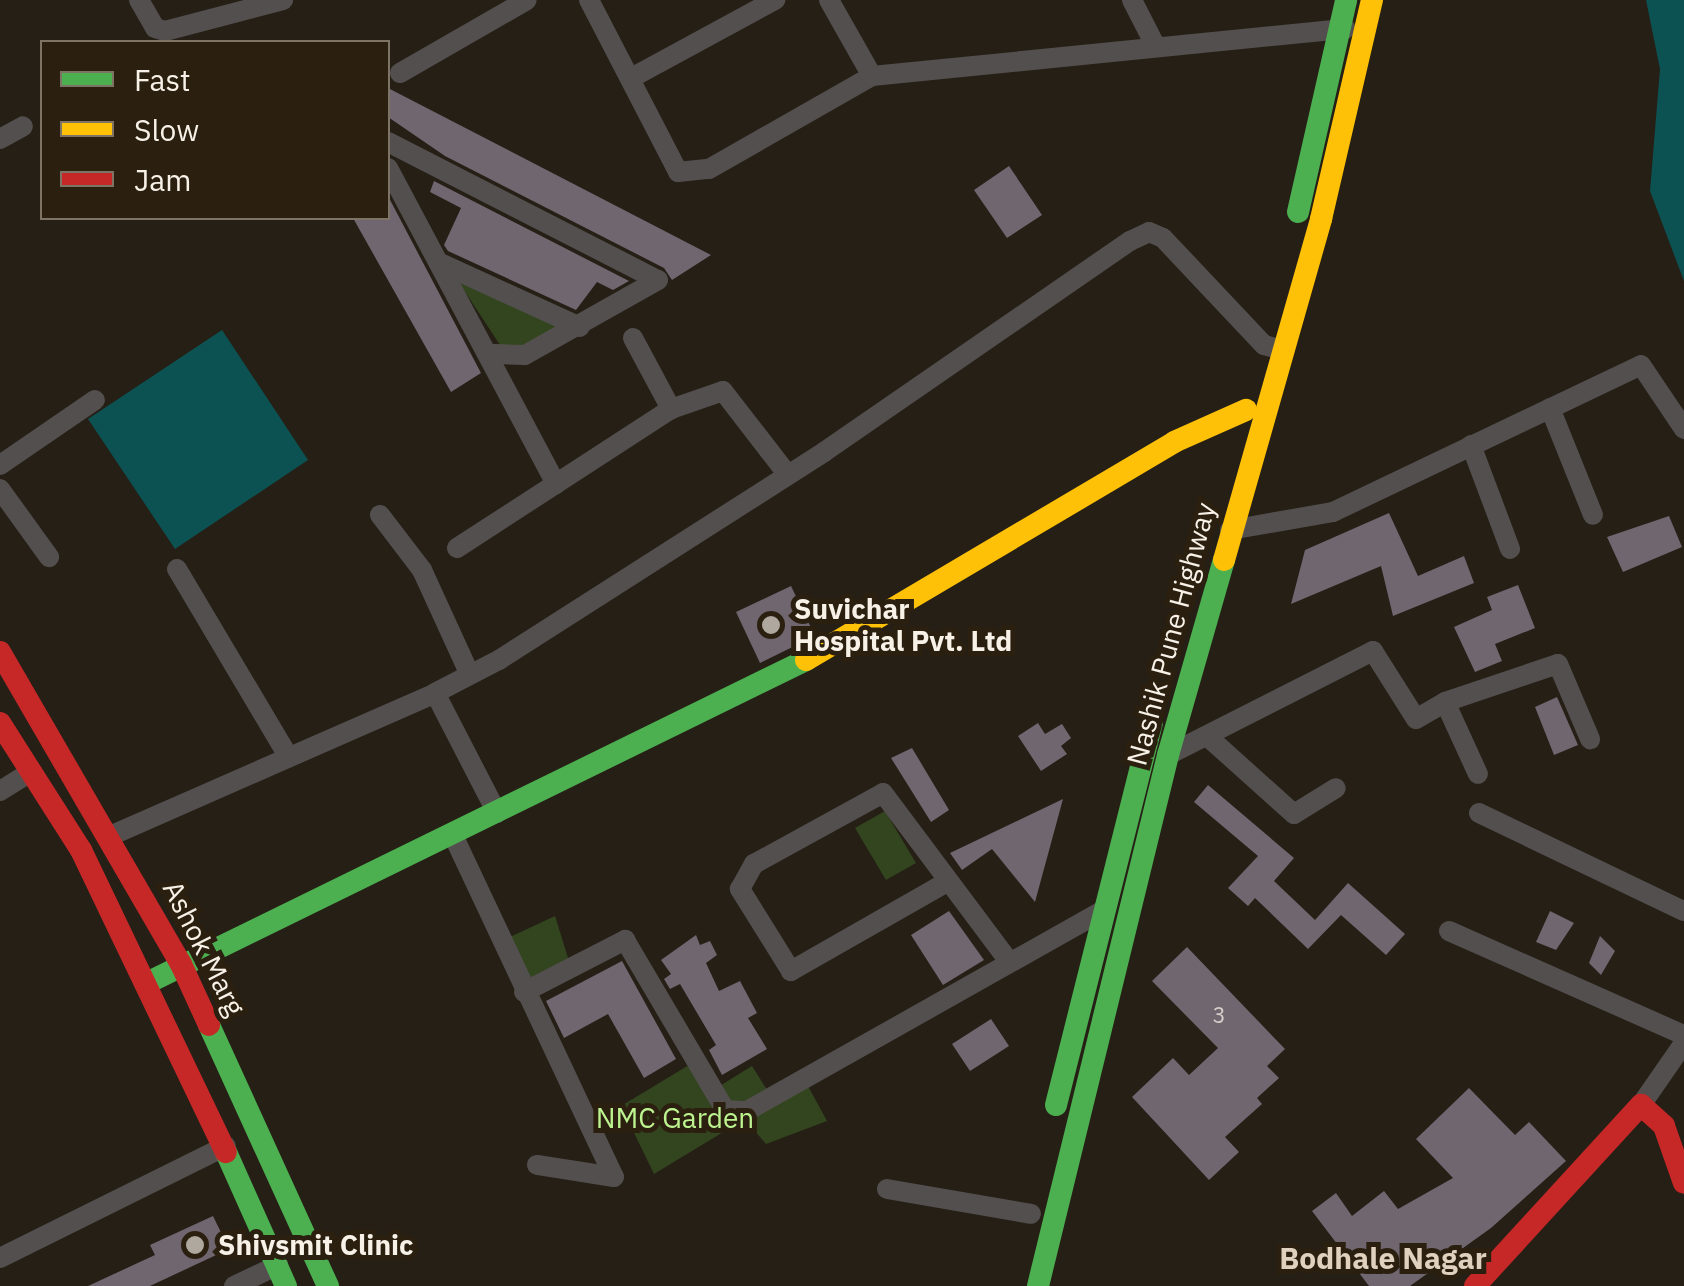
<!DOCTYPE html>
<style>
body{margin:0}
#map{position:relative;width:1684px;height:1286px;overflow:hidden;background:#251f16;font-family:"IBM Plex Sans",sans-serif}
div>[style]{position:absolute}
.green>*{inset:0;background:#32451e}
.water>*{inset:0;background:#0d5252}
.building>*{inset:0;background:#6f6670}
.street>*{height:20px;margin:-10px;padding:0 10px;transform-origin:10px;border-radius:10px;background:#534f4e}
.fast>*{height:22px;margin:-11px;padding:0 11px;transform-origin:11px;border-radius:11px;background:#4caf50}
.slow>*{height:22px;margin:-11px;padding:0 11px;transform-origin:11px;border-radius:11px;background:#ffc107}
.jam>*{height:22px;margin:-11px;padding:0 11px;transform-origin:11px;border-radius:11px;background:#c62828}
.dots>*{width:28px;height:28px;translate:-50% -50%;box-sizing:border-box;border:5px solid #2b2010;border-radius:50%}
span{translate:-50% -50%;white-space:nowrap;text-align:center;line-height:1.15;-webkit-text-stroke:10px #2b2010;paint-order:stroke}
.number-label{font-size:22px;color:#d6cec9}
.number-label span{-webkit-text-stroke-width:0}
.poi-label{font-size:28px;color:#f8f1e7;font-weight:700}
.left{translate:0 -50%;text-align:left}
.street-label{font-size:28px;color:#f8f1e7}
.park-label{font-size:28px;color:#bdf490}
.neighbourhood-label{font-size:30px;color:#dfd1bd;font-weight:700}
.legend{position:absolute;left:40px;top:40px;width:350px;height:180px;box-sizing:border-box;background:#2b2010;border:2px solid #7d7466;margin:0;padding:12px 18px;list-style:none;font-size:30px;color:#f8f1e7}
.legend li{display:flex;align-items:center;gap:20px;height:50px}
.legend b{width:50px;border:2px solid #7d7466}
</style>
<div id="map">
<div class="green">
<div style="clip-path:polygon(454px 275px,569px 331px,515px 353px,500px 345px)"></div>
<div style="clip-path:polygon(885px 811px,916px 863px,886px 880px,855px 828px)"></div>
<div style="clip-path:polygon(555px 916px,569px 961px,529px 983px,510px 937px)"></div>
<div style="clip-path:polygon(689px 1065px,725px 1131px,654px 1174px,621px 1106px)"></div>
<div style="clip-path:polygon(752px 1066px,769px 1093px,747px 1105px,729px 1102px,718px 1087px)"></div>
<div style="clip-path:polygon(808px 1086px,827px 1121px,766px 1144px,747px 1122px)"></div>
</div>
<div class="water">
<div style="clip-path:polygon(1646px 0,1684px 0,1684px 281px,1650px 191px,1660px 69px)"></div>
<div style="clip-path:polygon(222px 330px,308px 460px,175px 549px,88px 419px)"></div>
</div>
<div class="building">
<div style="clip-path:polygon(388px 88px,711px 255px,672px 280px,664px 268px,445px 156px,388px 117px)"></div>
<div style="clip-path:polygon(1009px 166px,1042px 215px,1007px 238px,974px 190px)"></div>
<div style="clip-path:polygon(434px 181px,629px 281px,613px 290px,597px 282px,576px 310px,448px 251px,444px 245px,461px 208px,430px 192px)"></div>
<div style="clip-path:polygon(388px 196px,481px 373px,451px 392px,353px 218px,388px 218px)"></div>
<div style="clip-path:polygon(1389px 513px,1418px 576px,1464px 556px,1474px 583px,1393px 616px,1381px 566px,1291px 604px,1305px 550px)"></div>
<div style="clip-path:polygon(1669px 516px,1682px 547px,1623px 572px,1607px 537px)"></div>
<div style="clip-path:polygon(1518px 585px,1535px 628px,1495px 644px,1502px 661px,1475px 672px,1454px 627px,1492px 610px,1487px 597px)"></div>
<div style="clip-path:polygon(791px 586px,815px 636px,760px 663px,736px 612px)"></div>
<div style="clip-path:polygon(1557px 697px,1578px 745px,1554px 755px,1535px 707px)"></div>
<div style="clip-path:polygon(1038px 723px,1045px 734px,1062px 724px,1071px 738px,1061px 746px,1067px 754px,1041px 771px,1018px 736px)"></div>
<div style="clip-path:polygon(912px 748px,949px 810px,931px 822px,891px 758px)"></div>
<div style="clip-path:polygon(1208px 785px,1294px 858px,1274px 881px,1315px 920px,1348px 883px,1405px 934px,1386px 955px,1341px 915px,1308px 949px,1255px 898px,1248px 906px,1228px 888px,1258px 856px,1194px 802px)"></div>
<div style="clip-path:polygon(1063px 799px,1035px 902px,992px 849px,962px 870px,950px 853px)"></div>
<div style="clip-path:polygon(949px 911px,984px 960px,943px 985px,911px 935px)"></div>
<div style="clip-path:polygon(1550px 911px,1574px 923px,1556px 950px,1536px 942px)"></div>
<div style="clip-path:polygon(696px 935px,700px 945px,710px 941px,717px 955px,706px 963px,719px 991px,740px 981px,757px 1013px,748px 1018px,767px 1049px,722px 1075px,709px 1050px,716px 1045px,680px 984px,670px 989px,664px 979px,671px 974px,661px 960px)"></div>
<div style="clip-path:polygon(1600px 936px,1615px 951px,1601px 975px,1589px 963px)"></div>
<div style="clip-path:polygon(1187px 947px,1285px 1049px,1267px 1066px,1279px 1078px,1257px 1098px,1262px 1104px,1225px 1137px,1239px 1152px,1209px 1180px,1132px 1097px,1173px 1058px,1189px 1075px,1218px 1048px,1152px 981px)"></div>
<div style="clip-path:polygon(622px 961px,676px 1059px,644px 1078px,608px 1014px,564px 1038px,546px 1001px)"></div>
<div style="clip-path:polygon(991px 1019px,1009px 1046px,970px 1071px,952px 1044px)"></div>
<div style="clip-path:polygon(1469px 1088px,1515px 1135px,1529px 1122px,1566px 1161px,1491px 1228px,1410px 1286px,1369px 1286px,1312px 1211px,1336px 1193px,1352px 1216px,1384px 1191px,1398px 1209px,1453px 1178px,1416px 1139px)"></div>
<div style="clip-path:polygon(213px 1216px,229px 1249px,150px 1286px,88px 1286px,155px 1255px,150px 1245px)"></div>
</div>
<div class="street">
<div style="left:139px;top:0;width:32px;rotate:60deg"></div>
<div style="left:155px;top:28px;width:10px;rotate:17deg"></div>
<div style="left:165px;top:31px;width:122px;rotate:-14.7deg"></div>
<div style="left:589px;top:0;width:194px;rotate:62.6deg"></div>
<div style="left:678px;top:172px;width:31px;rotate:-6deg"></div>
<div style="left:709px;top:169px;width:188px;rotate:-29.7deg"></div>
<div style="left:829px;top:0;width:87px;rotate:60.5deg"></div>
<div style="left:872px;top:76px;width:476px;rotate:-5.7deg"></div>
<div style="left:1132px;top:0;width:53px;rotate:62.9deg"></div>
<div style="left:400px;top:73px;width:146px;rotate:-29.9deg"></div>
<div style="left:633px;top:77px;width:162px;rotate:-28.5deg"></div>
<div style="left:0;top:139px;width:26px;rotate:-29deg"></div>
<div style="left:388px;top:142px;width:303px;rotate:27.1deg"></div>
<div style="left:658px;top:280px;width:153px;rotate:150.6deg"></div>
<div style="left:525px;top:355px;width:38px;rotate:-178deg"></div>
<div style="left:388px;top:168px;width:358px;rotate:62deg"></div>
<div style="left:438px;top:262px;width:156px;rotate:24.6deg"></div>
<div style="left:633px;top:338px;width:81px;rotate:61.8deg"></div>
<div style="left:1550px;top:408px;width:115px;rotate:68.1deg"></div>
<div style="left:1471px;top:445px;width:111px;rotate:69.4deg"></div>
<div style="left:0;top:465px;width:115px;rotate:-34.4deg"></div>
<div style="left:0;top:489px;width:84px;rotate:54.2deg"></div>
<div style="left:380px;top:515px;width:69px;rotate:52.6deg"></div>
<div style="left:422px;top:570px;width:115px;rotate:65.4deg"></div>
<div style="left:1230px;top:530px;width:105px;rotate:-9.9deg"></div>
<div style="left:1333px;top:512px;width:341px;rotate:-25.5deg"></div>
<div style="left:1641px;top:365px;width:77px;rotate:56.1deg"></div>
<div style="left:457px;top:548px;width:255px;rotate:-33deg"></div>
<div style="left:671px;top:409px;width:55px;rotate:-19.1deg"></div>
<div style="left:723px;top:391px;width:106px;rotate:52.3deg"></div>
<div style="left:177px;top:569px;width:215px;rotate:59.3deg"></div>
<div style="left:1445px;top:702px;width:79px;rotate:65.4deg"></div>
<div style="left:1207px;top:736px;width:117px;rotate:41.9deg"></div>
<div style="left:1294px;top:814px;width:49px;rotate:-31.8deg"></div>
<div style="left:1168px;top:755px;width:230px;rotate:-26.9deg"></div>
<div style="left:1373px;top:651px;width:80px;rotate:57.7deg"></div>
<div style="left:1416px;top:719px;width:34px;rotate:-30deg"></div>
<div style="left:1445px;top:702px;width:119px;rotate:-18.6deg"></div>
<div style="left:1558px;top:664px;width:82px;rotate:66.9deg"></div>
<div style="left:0;top:791px;width:36px;rotate:-32deg"></div>
<div style="left:497px;top:813px;width:135px;rotate:-117.3deg"></div>
<div style="left:435px;top:693px;width:72px;rotate:-27.3deg"></div>
<div style="left:499px;top:660px;width:386px;rotate:-32.6deg"></div>
<div style="left:824px;top:452px;width:372px;rotate:-34.6deg"></div>
<div style="left:1130px;top:241px;width:21px;rotate:-25deg"></div>
<div style="left:1149px;top:232px;width:15px;rotate:23deg"></div>
<div style="left:1163px;top:238px;width:147px;rotate:46.7deg"></div>
<div style="left:1264px;top:345px;width:20px;rotate:15deg"></div>
<div style="left:1479px;top:813px;width:227px;rotate:25.6deg"></div>
<div style="left:452px;top:833px;width:380px;rotate:64.8deg"></div>
<div style="left:614px;top:1177px;width:78px;rotate:-171.1deg"></div>
<div style="left:110px;top:836px;width:355px;rotate:-23.7deg"></div>
<div style="left:947px;top:882px;width:180px;rotate:150.3deg"></div>
<div style="left:791px;top:971px;width:97px;rotate:-121.9deg"></div>
<div style="left:740px;top:889px;width:29px;rotate:-61deg"></div>
<div style="left:754px;top:864px;width:147px;rotate:-28.8deg"></div>
<div style="left:883px;top:793px;width:207px;rotate:53.2deg"></div>
<div style="left:1449px;top:931px;width:257px;rotate:23.9deg"></div>
<div style="left:524px;top:992px;width:114px;rotate:-27.2deg"></div>
<div style="left:625px;top:940px;width:197px;rotate:59.5deg"></div>
<div style="left:725px;top:1110px;width:22px;rotate:3deg"></div>
<div style="left:747px;top:1111px;width:407px;rotate:-29.4deg"></div>
<div style="left:1641px;top:1105px;width:75px;rotate:-55.3deg"></div>
<div style="left:887px;top:1189px;width:146px;rotate:9.8deg"></div>
<div style="left:0;top:1258px;width:252px;rotate:-26.4deg"></div>
<div style="left:234px;top:1286px;width:49px;rotate:-25.5deg"></div>
</div>
<div class="fast">
<div style="left:1298px;top:212px;width:217px;rotate:-77.2deg"></div>
<div style="left:149px;top:982px;width:732px;rotate:-26.11deg"></div>
<div style="left:209px;top:1025px;width:287px;rotate:65.5deg"></div>
<div style="left:1056px;top:1105px;width:393px;rotate:-75.9deg"></div>
<div style="left:226px;top:1152px;width:147px;rotate:65.9deg"></div>
<div style="left:1038px;top:1286px;width:547px;rotate:-76.24deg"></div>
<div style="left:1168px;top:755px;width:203px;rotate:-74deg"></div>
</div>
<div class="slow">
<div style="left:1224px;top:560px;width:355px;rotate:-74.1deg"></div>
<div style="left:1321px;top:219px;width:225px;rotate:-76.9deg"></div>
<div style="left:806px;top:660px;width:428px;rotate:-30.6deg"></div>
<div style="left:1174px;top:442px;width:79px;rotate:-24deg"></div>
</div>
<div class="jam">
<div style="left:0;top:652px;width:361px;rotate:59.9deg"></div>
<div style="left:181px;top:964px;width:67px;rotate:65.3deg"></div>
<div style="left:0;top:723px;width:151px;rotate:57.5deg"></div>
<div style="left:81px;top:850px;width:335px;rotate:64.4deg"></div>
<div style="left:1475px;top:1286px;width:246px;rotate:-47.5deg"></div>
<div style="left:1641px;top:1105px;width:31px;rotate:42deg"></div>
<div style="left:1664px;top:1126px;width:60px;rotate:70.7deg"></div>
</div>
<div class="dots">
<div style="left:771px;top:625px;background:#aea89e"></div>
<div style="left:195px;top:1245px;background:#aea89e"></div>
</div>
<div class="number-label">
<span style="left:1219px;top:1015px">3</span>
</div>
<div class="poi-label">
<span class="left" style="left:794px;top:625px">Suvichar<br>Hospital Pvt. Ltd</span>
<span class="left" style="left:218px;top:1245px">Shivsmit Clinic</span>
</div>
<div class="street-label">
<span style="left:1171px;top:634px;rotate:-75deg">Nashik Pune Highway</span>
<span style="left:204px;top:948px;rotate:63deg">Ashok Marg</span>
</div>
<div class="park-label">
<span style="left:675px;top:1118px">NMC Garden</span>
</div>
<div class="neighbourhood-label">
<span style="left:1383px;top:1258px">Bodhale Nagar</span>
</div>
<ul class="legend">
<li><b style="height:12px;background:#4caf50"></b>Fast</li>
<li><b style="height:12px;background:#ffc107"></b>Slow</li>
<li><b style="height:12px;background:#c62828"></b>Jam</li>
</ul>
</div>
